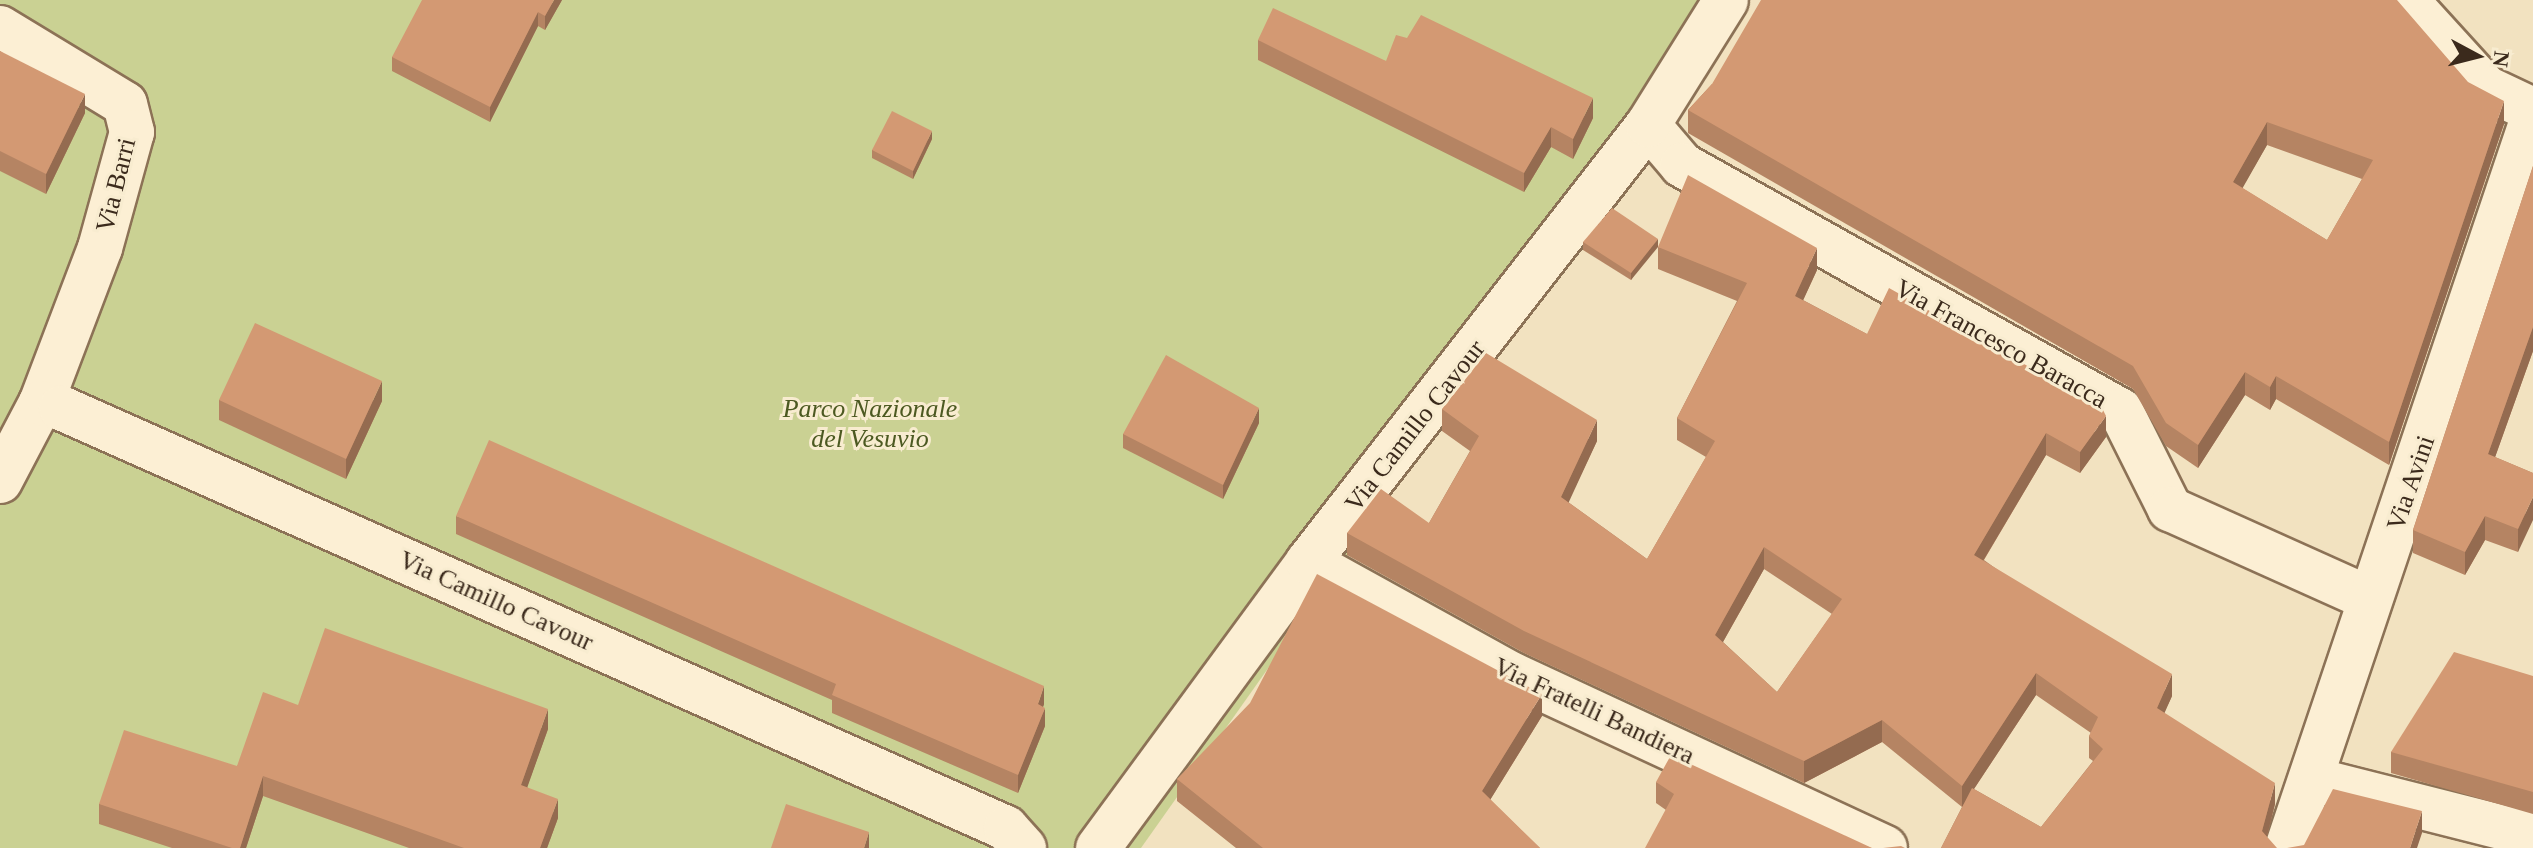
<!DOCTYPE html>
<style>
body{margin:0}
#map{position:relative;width:2533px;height:848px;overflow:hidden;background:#f2e2c0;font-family:Georgia,serif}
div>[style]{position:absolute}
.green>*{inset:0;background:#cad193}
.roads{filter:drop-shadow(2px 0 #8c7256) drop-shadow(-2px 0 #8c7256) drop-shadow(0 2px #8c7256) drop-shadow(0 -2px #8c7256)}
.minor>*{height:44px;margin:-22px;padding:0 22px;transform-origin:22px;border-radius:22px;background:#fcefd4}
.wall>*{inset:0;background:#b58463}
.shaded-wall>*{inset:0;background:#946b50}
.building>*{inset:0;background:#d39973}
span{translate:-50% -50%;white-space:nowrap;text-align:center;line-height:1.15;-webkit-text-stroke:6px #f8ecd0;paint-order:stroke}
.street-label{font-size:26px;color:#3b2a1c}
.park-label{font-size:26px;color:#4c5921;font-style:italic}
.north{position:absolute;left:2437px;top:16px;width:80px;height:80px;-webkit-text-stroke:6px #f8ecd0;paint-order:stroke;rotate:97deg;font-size:22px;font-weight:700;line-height:32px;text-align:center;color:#3b2a1c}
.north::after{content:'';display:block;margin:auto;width:28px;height:36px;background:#3b2a1c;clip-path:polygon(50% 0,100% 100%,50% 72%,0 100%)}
</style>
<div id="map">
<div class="green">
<div style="clip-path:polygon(0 0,1741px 0,1141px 848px,0 848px)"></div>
</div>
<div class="roads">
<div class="minor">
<div style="left:2406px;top:0;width:119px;rotate:47.7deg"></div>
<div style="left:2486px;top:88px;width:52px;rotate:25.1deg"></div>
<div style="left:0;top:28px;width:146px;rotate:31.3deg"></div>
<div style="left:125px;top:104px;width:29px;rotate:76deg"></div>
<div style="left:132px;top:132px;width:120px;rotate:105.4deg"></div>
<div style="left:100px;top:248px;width:166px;rotate:110.8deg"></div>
<div style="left:1648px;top:125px;width:52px;rotate:49.6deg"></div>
<div style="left:1682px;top:165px;width:503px;rotate:29.26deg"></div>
<div style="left:2121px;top:411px;width:110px;rotate:63.4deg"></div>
<div style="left:2170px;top:509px;width:219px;rotate:24.2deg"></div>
<div style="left:0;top:481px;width:88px;rotate:-62.3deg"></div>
<div style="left:41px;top:403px;width:21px;rotate:14deg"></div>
<div style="left:61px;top:408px;width:1034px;rotate:23.96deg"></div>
<div style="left:1006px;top:828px;width:27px;rotate:48deg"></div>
<div style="left:1308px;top:562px;width:234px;rotate:28.9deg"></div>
<div style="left:1513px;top:675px;width:410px;rotate:24.9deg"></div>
<div style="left:2311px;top:779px;width:229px;rotate:14.2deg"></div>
<div style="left:1098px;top:848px;width:355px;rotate:-53.7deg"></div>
<div style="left:1308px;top:562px;width:554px;rotate:-52.12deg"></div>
<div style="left:1648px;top:125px;width:147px;rotate:-58deg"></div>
<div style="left:2287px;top:848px;width:771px;rotate:-71.4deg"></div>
</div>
</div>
<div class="wall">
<div style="clip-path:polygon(562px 0,545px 30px,538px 26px,490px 122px,392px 71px,392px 57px)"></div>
<div style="clip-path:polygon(1258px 40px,1386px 61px,1593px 118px,1573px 159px,1551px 147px,1524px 192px,1258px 60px)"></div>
<div style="clip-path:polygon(0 51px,85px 113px,46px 194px,0 171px)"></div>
<div style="clip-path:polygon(evenodd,1712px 84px,2504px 124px,2389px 465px,2276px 399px,2270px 410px,2245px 395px,2198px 468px,2166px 446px,2133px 389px,1688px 133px,1688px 110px,1712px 84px,2267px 145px,2362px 179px,2327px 240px,2242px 188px,2267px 145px)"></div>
<div style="clip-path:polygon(932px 139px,913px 179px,872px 158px,872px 150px)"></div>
<div style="clip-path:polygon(2533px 166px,2533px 351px,2495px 457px,2533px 473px,2518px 552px,2485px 540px,2465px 575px,2413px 553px,2413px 530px)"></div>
<div style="clip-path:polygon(1658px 239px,1631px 280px,1583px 250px,1583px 242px)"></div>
<div style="clip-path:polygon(evenodd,1658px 247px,1817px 270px,1803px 300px,1867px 334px,2106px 437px,2080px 473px,2046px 455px,1984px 560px,2172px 696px,2164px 713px,2275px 804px,2267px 836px,1941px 848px,1962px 807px,1882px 742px,1804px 783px,1524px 653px,1347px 555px,1347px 533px,1429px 523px,1470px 451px,1442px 431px,1442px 409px,1597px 441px,1568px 502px,1647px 559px,1706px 457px,1677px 440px,1677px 418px,1737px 301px,1658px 269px,1658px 247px,1764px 569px,1832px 614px,1777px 692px,1723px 642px,1764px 569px,1658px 247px,2036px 695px,2091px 733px,2089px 736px,2089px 758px,2093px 761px,2041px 827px,1974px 789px,2036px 695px)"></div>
<div style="clip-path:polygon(219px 400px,382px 401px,346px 479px,219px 420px)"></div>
<div style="clip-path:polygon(1259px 423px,1223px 499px,1123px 448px,1123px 434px)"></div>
<div style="clip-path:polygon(456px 516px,1044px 704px,1043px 707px,1045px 726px,1018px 793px,832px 713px,832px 700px,456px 534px)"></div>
<div style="clip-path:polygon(2533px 676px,2533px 814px,2391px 773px,2391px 752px)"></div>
<div style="clip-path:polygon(298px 705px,548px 729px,527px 787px,558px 818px,547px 848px,409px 848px,263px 796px,246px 848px,172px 848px,99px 824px,99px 804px,237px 766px)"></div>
<div style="clip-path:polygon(1542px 716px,1490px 800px,1540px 848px,1236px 848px,1177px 801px,1177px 779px)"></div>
<div style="clip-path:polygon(1656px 782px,1872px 848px,1666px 810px,1656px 803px)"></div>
</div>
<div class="shaded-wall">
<div style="clip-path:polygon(554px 0,562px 0,545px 30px,545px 16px)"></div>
<div style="clip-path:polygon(538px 12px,538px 26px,490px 122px,490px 107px)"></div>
<div style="clip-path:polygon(85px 94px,85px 113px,46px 194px,46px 174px)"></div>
<div style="clip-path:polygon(1593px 98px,1593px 118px,1573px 159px,1573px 139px)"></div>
<div style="clip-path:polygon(2504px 101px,2504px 124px,2389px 465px,2389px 442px)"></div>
<div style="clip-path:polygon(2267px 122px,2267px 145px,2233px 205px,2233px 182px)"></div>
<div style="clip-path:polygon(1551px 127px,1551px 147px,1524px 192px,1524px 173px)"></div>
<div style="clip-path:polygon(932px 131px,932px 139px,913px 179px,913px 171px)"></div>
<div style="clip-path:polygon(1658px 239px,1658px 247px,1631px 280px,1631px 273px)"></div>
<div style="clip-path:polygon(1817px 248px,1817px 270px,1795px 318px,1795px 296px)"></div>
<div style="clip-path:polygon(2533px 327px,2533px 351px,2488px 477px,2488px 454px)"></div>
<div style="clip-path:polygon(2245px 372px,2245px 395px,2198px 468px,2198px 445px)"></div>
<div style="clip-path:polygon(2276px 376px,2276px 399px,2270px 410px,2270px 387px)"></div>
<div style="clip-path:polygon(382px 381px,382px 401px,346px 479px,346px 459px)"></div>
<div style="clip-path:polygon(1259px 408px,1259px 423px,1223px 499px,1223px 485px)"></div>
<div style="clip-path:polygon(2106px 416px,2106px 437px,2080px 473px,2080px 452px)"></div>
<div style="clip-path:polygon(1597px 420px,1597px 441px,1561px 519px,1561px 497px)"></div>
<div style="clip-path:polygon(2046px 433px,2046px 455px,1974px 576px,1974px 555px)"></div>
<div style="clip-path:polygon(2533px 497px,2533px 520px,2518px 552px,2518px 529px)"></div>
<div style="clip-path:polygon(2485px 516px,2485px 540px,2465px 575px,2465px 552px)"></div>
<div style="clip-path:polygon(1764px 547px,1764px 569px,1715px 656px,1715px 635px)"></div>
<div style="clip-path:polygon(2036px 673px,2036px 695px,1962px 807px,1962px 786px)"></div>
<div style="clip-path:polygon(2172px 674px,2172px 696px,2157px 730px,2157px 708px)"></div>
<div style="clip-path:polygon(1044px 686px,1044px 704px,1038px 722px,1038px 704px)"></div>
<div style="clip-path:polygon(1542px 694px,1542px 716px,1482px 813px,1482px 791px)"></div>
<div style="clip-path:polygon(1045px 708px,1045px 726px,1018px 793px,1018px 775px)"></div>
<div style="clip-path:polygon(548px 709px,548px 729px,521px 805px,521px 785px)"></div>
<div style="clip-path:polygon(1882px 720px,1882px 742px,1804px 783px,1804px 761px)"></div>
<div style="clip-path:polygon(263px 776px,263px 796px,246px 848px,240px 848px)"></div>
<div style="clip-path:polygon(2275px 783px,2275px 804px,2264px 848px,2262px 831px)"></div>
<div style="clip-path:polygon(558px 799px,558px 818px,547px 848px,540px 848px)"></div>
<div style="clip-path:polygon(2422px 811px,2422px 833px,2417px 848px,2410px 848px)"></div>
<div style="clip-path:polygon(869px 832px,869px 848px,864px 848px)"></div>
</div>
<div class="building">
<div style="clip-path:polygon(422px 0,554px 0,545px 16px,538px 12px,490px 107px,392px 57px)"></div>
<div style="clip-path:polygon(evenodd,1761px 0,2397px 0,2468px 82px,2504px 101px,2389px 442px,2276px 376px,2270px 387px,2245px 372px,2198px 445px,2166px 423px,2133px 366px,1688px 110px,1712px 84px,1761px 0,2267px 122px,2373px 160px,2327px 240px,2233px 182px,2267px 122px)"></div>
<div style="clip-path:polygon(1273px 8px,1386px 61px,1396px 35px,1407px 38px,1421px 15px,1593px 98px,1573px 139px,1551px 127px,1524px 173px,1258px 40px)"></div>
<div style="clip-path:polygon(0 51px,85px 94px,46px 174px,0 151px)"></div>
<div style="clip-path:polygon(892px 111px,932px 131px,913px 171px,872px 150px)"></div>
<div style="clip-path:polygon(2533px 166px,2533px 327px,2488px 454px,2533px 473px,2533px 497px,2518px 529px,2485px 516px,2465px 552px,2413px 530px)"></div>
<div style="clip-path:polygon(evenodd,1688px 175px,1817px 248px,1795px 296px,1867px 334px,1889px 288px,2102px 408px,2106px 416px,2080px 452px,2046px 433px,1974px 555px,2172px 674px,2157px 708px,2275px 783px,2262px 831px,2277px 848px,1941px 848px,1972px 788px,2041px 827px,2103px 749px,2089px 736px,2098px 717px,2036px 673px,1962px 786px,1882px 720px,1804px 761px,1524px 631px,1347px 533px,1381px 489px,1429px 523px,1479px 436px,1442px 409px,1486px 353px,1597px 420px,1561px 497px,1647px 559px,1715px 441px,1677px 418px,1747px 283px,1658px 247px,1688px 175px,1764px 547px,1842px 599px,1777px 692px,1715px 635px,1764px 547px)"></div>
<div style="clip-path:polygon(1612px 208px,1658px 239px,1631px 273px,1583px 242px)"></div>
<div style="clip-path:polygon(255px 323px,382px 381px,346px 459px,219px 400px)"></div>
<div style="clip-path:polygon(1166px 355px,1259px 408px,1223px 485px,1123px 434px)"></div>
<div style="clip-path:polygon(489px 440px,1044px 686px,1038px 704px,1045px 708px,1018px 775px,832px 695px,836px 684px,456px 516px)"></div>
<div style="clip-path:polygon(1317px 574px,1542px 694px,1482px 791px,1540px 848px,1263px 848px,1177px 779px,1250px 703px)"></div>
<div style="clip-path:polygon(325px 628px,548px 709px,521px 785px,558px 799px,540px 848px,464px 848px,263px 776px,240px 848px,232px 848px,99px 804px,124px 730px,237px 766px,263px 692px,298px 705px)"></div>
<div style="clip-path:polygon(2454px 652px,2533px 676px,2533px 792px,2391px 752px)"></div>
<div style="clip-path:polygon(1671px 755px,1872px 848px,1645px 848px,1674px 794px,1656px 782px)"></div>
<div style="clip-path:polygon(2333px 789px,2422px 811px,2410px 848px,2287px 848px,2304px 845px)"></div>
<div style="clip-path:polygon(786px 804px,869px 832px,864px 848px,771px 848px)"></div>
<div style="clip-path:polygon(1901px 846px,1905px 848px,1883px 848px)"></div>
</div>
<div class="street-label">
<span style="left:116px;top:185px;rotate:-76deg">Via Barri</span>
<span style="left:2001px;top:344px;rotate:29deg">Via Francesco Baracca</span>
<span style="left:1415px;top:426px;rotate:-52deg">Via Camillo Cavour</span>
<span style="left:2411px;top:483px;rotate:-71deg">Via Avini</span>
<span style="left:496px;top:601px;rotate:24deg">Via Camillo Cavour</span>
<span style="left:1594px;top:711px;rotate:25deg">Via Fratelli Bandiera</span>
</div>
<div class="park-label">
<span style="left:870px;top:424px">Parco Nazionale<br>del Vesuvio</span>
</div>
<div class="north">N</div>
</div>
